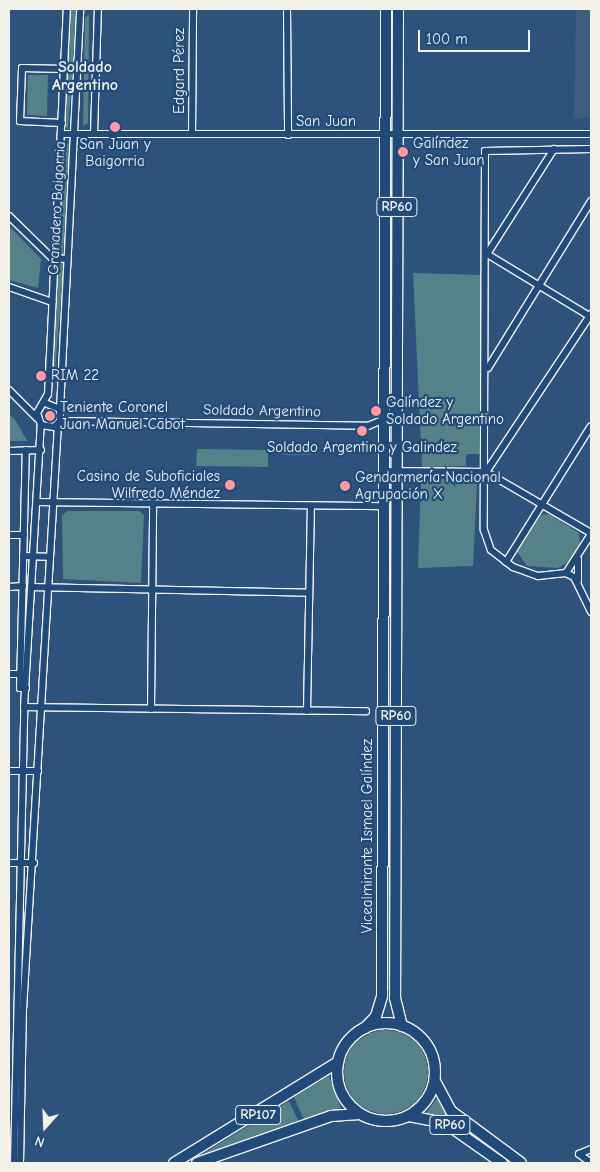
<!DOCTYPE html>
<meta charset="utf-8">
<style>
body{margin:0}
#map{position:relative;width:600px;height:1172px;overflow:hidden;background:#2d537c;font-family:"Comic Neue",sans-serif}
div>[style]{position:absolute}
.built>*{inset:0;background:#3e5e7e}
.green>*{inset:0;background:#558189}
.round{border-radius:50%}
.water>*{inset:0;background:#40789c}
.roads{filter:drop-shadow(1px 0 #f4f1e8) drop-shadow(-1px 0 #f4f1e8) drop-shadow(0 1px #f4f1e8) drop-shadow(0 -1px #f4f1e8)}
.street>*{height:6px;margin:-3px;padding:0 3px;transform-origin:3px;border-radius:3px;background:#1f4a7a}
.primary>*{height:10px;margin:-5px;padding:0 5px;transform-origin:5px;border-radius:5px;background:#1f4a7a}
.primary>.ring{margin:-5px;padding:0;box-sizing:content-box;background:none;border:10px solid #1f4a7a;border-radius:50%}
.dots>*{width:14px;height:14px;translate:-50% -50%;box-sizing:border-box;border:2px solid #1f4a7a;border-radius:50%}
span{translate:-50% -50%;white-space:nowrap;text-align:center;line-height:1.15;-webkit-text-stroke:4.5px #1f4a7a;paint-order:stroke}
.shield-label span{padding:1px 4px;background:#1f4a7a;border:1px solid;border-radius:4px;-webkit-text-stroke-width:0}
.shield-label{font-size:14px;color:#f4f1e8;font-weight:700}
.street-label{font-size:15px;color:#f4f1e8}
.poi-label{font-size:15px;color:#f4f1e8}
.left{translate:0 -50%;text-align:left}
.right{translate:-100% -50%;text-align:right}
.neighbourhood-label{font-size:16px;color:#f4f1e8;font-weight:700}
.frame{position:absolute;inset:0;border:10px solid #f4f1e8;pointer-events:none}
.north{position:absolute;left:20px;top:1102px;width:50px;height:50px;-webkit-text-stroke:4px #1f4a7a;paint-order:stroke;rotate:200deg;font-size:14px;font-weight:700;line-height:20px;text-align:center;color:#f4f1e8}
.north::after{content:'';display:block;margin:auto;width:18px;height:22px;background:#f4f1e8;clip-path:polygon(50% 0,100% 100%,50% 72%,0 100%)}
.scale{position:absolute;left:418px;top:30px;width:112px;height:22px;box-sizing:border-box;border:2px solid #f4f1e8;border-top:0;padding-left:6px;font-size:15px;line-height:18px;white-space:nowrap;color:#f4f1e8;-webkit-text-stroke:4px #1f4a7a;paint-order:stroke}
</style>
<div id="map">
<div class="built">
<div style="clip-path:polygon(576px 10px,591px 10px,591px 118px,574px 118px)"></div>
</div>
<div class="green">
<div style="clip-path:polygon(71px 9px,77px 9px,68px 129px,65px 127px)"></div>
<div style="clip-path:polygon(89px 14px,88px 123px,83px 126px,85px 18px)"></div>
<div style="clip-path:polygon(28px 75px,48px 75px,47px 116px,27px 115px)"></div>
<div style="clip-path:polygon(66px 142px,70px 145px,63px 256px,59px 254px)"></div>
<div style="clip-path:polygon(390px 153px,392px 397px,389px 409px)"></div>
<div style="clip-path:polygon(9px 226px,41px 259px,38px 288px,9px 280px)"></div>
<div style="clip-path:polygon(59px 261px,64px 263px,55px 370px,53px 367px)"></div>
<div style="clip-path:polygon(413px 273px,481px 275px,481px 454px,466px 454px,466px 466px,422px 467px)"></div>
<div style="clip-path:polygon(9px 414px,16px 421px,27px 441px,9px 441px)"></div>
<div style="clip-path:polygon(197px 449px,268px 450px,268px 467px,196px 466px)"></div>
<div style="clip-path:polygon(466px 478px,477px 484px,473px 566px,418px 568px,421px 480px)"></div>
<div style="clip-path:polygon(390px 491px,393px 491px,390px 990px,387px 990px)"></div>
<div style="clip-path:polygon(67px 511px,139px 511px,144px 515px,141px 583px,63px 579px,62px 516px)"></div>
<div style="clip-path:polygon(549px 514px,579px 533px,580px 544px,568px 562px,558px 568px,527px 566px,517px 552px,541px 515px)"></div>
<div class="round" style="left:344px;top:1030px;width:84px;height:84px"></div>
<div style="clip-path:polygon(329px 1076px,341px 1108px,304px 1120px,294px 1097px)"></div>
<div style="clip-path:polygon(437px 1098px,447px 1114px,467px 1129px,465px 1132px,426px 1113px)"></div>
<div style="clip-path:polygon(289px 1101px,299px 1122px,196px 1158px)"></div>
</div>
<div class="water">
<div style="clip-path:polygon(282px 444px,311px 444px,310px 455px,282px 455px)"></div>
</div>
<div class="roads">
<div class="street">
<div style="left:287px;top:9px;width:126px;rotate:89.5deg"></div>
<div style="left:62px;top:123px;width:42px;rotate:-177.3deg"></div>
<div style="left:20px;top:121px;width:53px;rotate:-87.8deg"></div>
<div style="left:22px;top:68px;width:42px;rotate:1.4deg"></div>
<div style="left:61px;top:134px;width:530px"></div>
<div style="left:94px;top:134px;width:125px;rotate:-88.2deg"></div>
<div style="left:192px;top:134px;width:125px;rotate:-89.5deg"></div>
<div style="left:554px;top:149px;width:125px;rotate:122.5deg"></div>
<div style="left:487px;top:254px;width:122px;rotate:31.2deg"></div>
<div style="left:591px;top:149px;width:106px;rotate:178.9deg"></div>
<div style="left:485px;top:151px;width:379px;rotate:90.2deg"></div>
<div style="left:484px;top:530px;width:21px;rotate:71deg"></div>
<div style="left:491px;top:550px;width:28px;rotate:38deg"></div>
<div style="left:513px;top:567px;width:27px;rotate:20deg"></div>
<div style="left:538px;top:576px;width:28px;rotate:-6deg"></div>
<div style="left:566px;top:573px;width:9px;rotate:27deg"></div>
<div style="left:574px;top:577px;width:39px;rotate:64deg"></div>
<div style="left:9px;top:216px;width:60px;rotate:44.3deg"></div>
<div style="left:52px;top:258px;width:15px;rotate:4deg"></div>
<div style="left:9px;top:287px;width:46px;rotate:19.2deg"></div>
<div style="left:488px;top:368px;width:196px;rotate:-58.3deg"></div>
<div style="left:9px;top:390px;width:40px;rotate:45deg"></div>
<div style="left:45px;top:403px;width:16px;rotate:22deg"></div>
<div style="left:60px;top:409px;width:12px;rotate:90deg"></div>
<div style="left:60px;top:421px;width:8px;rotate:135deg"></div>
<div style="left:54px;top:427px;width:13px;rotate:-171deg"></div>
<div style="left:41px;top:425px;width:13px;rotate:-108deg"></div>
<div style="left:37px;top:413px;width:22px;rotate:-60deg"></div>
<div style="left:48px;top:394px;width:385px;rotate:-87.2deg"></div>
<div style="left:60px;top:409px;width:400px;rotate:-87.1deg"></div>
<div style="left:60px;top:421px;width:308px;rotate:0.9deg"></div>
<div style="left:368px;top:426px;width:21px;rotate:-23deg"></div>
<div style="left:387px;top:418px;width:15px;rotate:-53deg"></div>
<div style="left:9px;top:451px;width:32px;rotate:-2deg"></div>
<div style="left:384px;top:471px;width:102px;rotate:0.6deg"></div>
<div style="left:486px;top:472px;width:121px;rotate:30.2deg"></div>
<div style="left:486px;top:472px;width:190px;rotate:-56.4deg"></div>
<div style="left:38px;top:502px;width:346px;rotate:0.7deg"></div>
<div style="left:9px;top:535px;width:15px"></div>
<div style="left:23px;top:556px;width:25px;rotate:2deg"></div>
<div style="left:578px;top:559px;width:22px;rotate:90deg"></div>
<div style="left:506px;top:562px;width:160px;rotate:-58deg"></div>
<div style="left:566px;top:573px;width:46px;rotate:-57.3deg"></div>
<div style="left:9px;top:587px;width:14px;rotate:-4deg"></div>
<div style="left:32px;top:587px;width:277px;rotate:1.2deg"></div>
<div style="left:9px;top:674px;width:11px"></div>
<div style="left:26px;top:688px;width:6px;rotate:180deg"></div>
<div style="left:20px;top:688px;width:238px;rotate:-88.6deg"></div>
<div style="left:24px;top:707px;width:342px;rotate:0.7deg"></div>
<div style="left:151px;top:709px;width:206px;rotate:-89.4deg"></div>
<div style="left:307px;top:711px;width:205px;rotate:-88.9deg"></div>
<div style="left:9px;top:771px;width:29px"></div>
<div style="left:9px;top:863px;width:25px"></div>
<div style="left:14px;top:1163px;width:456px;rotate:-88.7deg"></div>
<div style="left:24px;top:707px;width:283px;rotate:-86.6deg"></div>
<div style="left:20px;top:1163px;width:153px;rotate:-88.9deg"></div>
<div style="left:23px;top:1010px;width:587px;rotate:-86.58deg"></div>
<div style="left:591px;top:1163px;width:15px;rotate:-143deg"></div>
<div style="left:579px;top:1154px;width:13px;rotate:-23deg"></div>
</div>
<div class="primary">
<div style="left:398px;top:9px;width:989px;rotate:90.17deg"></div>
<div style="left:395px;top:998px;width:29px;rotate:76deg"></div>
<div class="ring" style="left:337px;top:1023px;width:88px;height:88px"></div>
<div style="left:365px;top:1028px;width:16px;rotate:-47deg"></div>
<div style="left:376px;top:1016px;width:21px;rotate:-73deg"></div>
<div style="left:382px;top:996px;width:987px;rotate:-89.77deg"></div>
<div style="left:435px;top:1081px;width:34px;rotate:62deg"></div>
<div style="left:451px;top:1111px;width:87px;rotate:36.6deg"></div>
<div style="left:409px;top:1116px;width:37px;rotate:11deg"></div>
<div style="left:445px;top:1123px;width:70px;rotate:35.1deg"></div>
<div style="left:174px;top:1163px;width:193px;rotate:-31.6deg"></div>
<div style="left:197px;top:1163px;width:142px;rotate:-19.3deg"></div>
<div style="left:331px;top:1116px;width:29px;rotate:-4deg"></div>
</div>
</div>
<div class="dots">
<div style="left:115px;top:127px;background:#ff9aa2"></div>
<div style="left:403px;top:152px;background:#ff9aa2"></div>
<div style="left:41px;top:376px;background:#ff9aa2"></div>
<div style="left:376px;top:411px;background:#ff9aa2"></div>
<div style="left:50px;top:416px;background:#ff9aa2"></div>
<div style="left:362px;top:431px;background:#ff9aa2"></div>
<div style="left:230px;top:485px;background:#ff9aa2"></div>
<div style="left:345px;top:486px;background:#ff9aa2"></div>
</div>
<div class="shield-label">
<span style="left:397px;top:207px">RP60</span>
<span style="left:396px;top:716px">RP60</span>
<span style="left:258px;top:1115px">RP107</span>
<span style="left:450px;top:1125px">RP60</span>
</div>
<div class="street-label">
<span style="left:180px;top:71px;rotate:-90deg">Edgard Pérez</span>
<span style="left:326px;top:122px">San Juan</span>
<span style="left:57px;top:208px;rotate:-87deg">Granadero Baigorria</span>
<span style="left:262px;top:411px;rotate:1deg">Soldado Argentino</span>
<span style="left:368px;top:836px;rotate:-90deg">Vicealmirante Ismael Galíndez</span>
</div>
<div class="poi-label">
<span class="left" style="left:413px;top:152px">Galíndez<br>y San Juan</span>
<span style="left:115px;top:153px">San Juan y<br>Baigorria</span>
<span class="left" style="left:51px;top:376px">RIM 22</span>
<span class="left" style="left:386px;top:411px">Galíndez y<br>Soldado Argentino</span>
<span class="left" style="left:60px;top:416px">Teniente Coronel<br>Juan Manuel Cabot</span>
<span style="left:362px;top:448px">Soldado Argentino y Galindez</span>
<span class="right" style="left:220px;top:485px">Casino de Suboficiales<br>Wilfredo Méndez</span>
<span class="left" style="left:355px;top:486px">Gendarmería Nacional<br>Agrupación X</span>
</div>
<div class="neighbourhood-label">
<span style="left:85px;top:76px">Soldado<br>Argentino</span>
</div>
<div class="frame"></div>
<div class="north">N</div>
<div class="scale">100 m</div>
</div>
